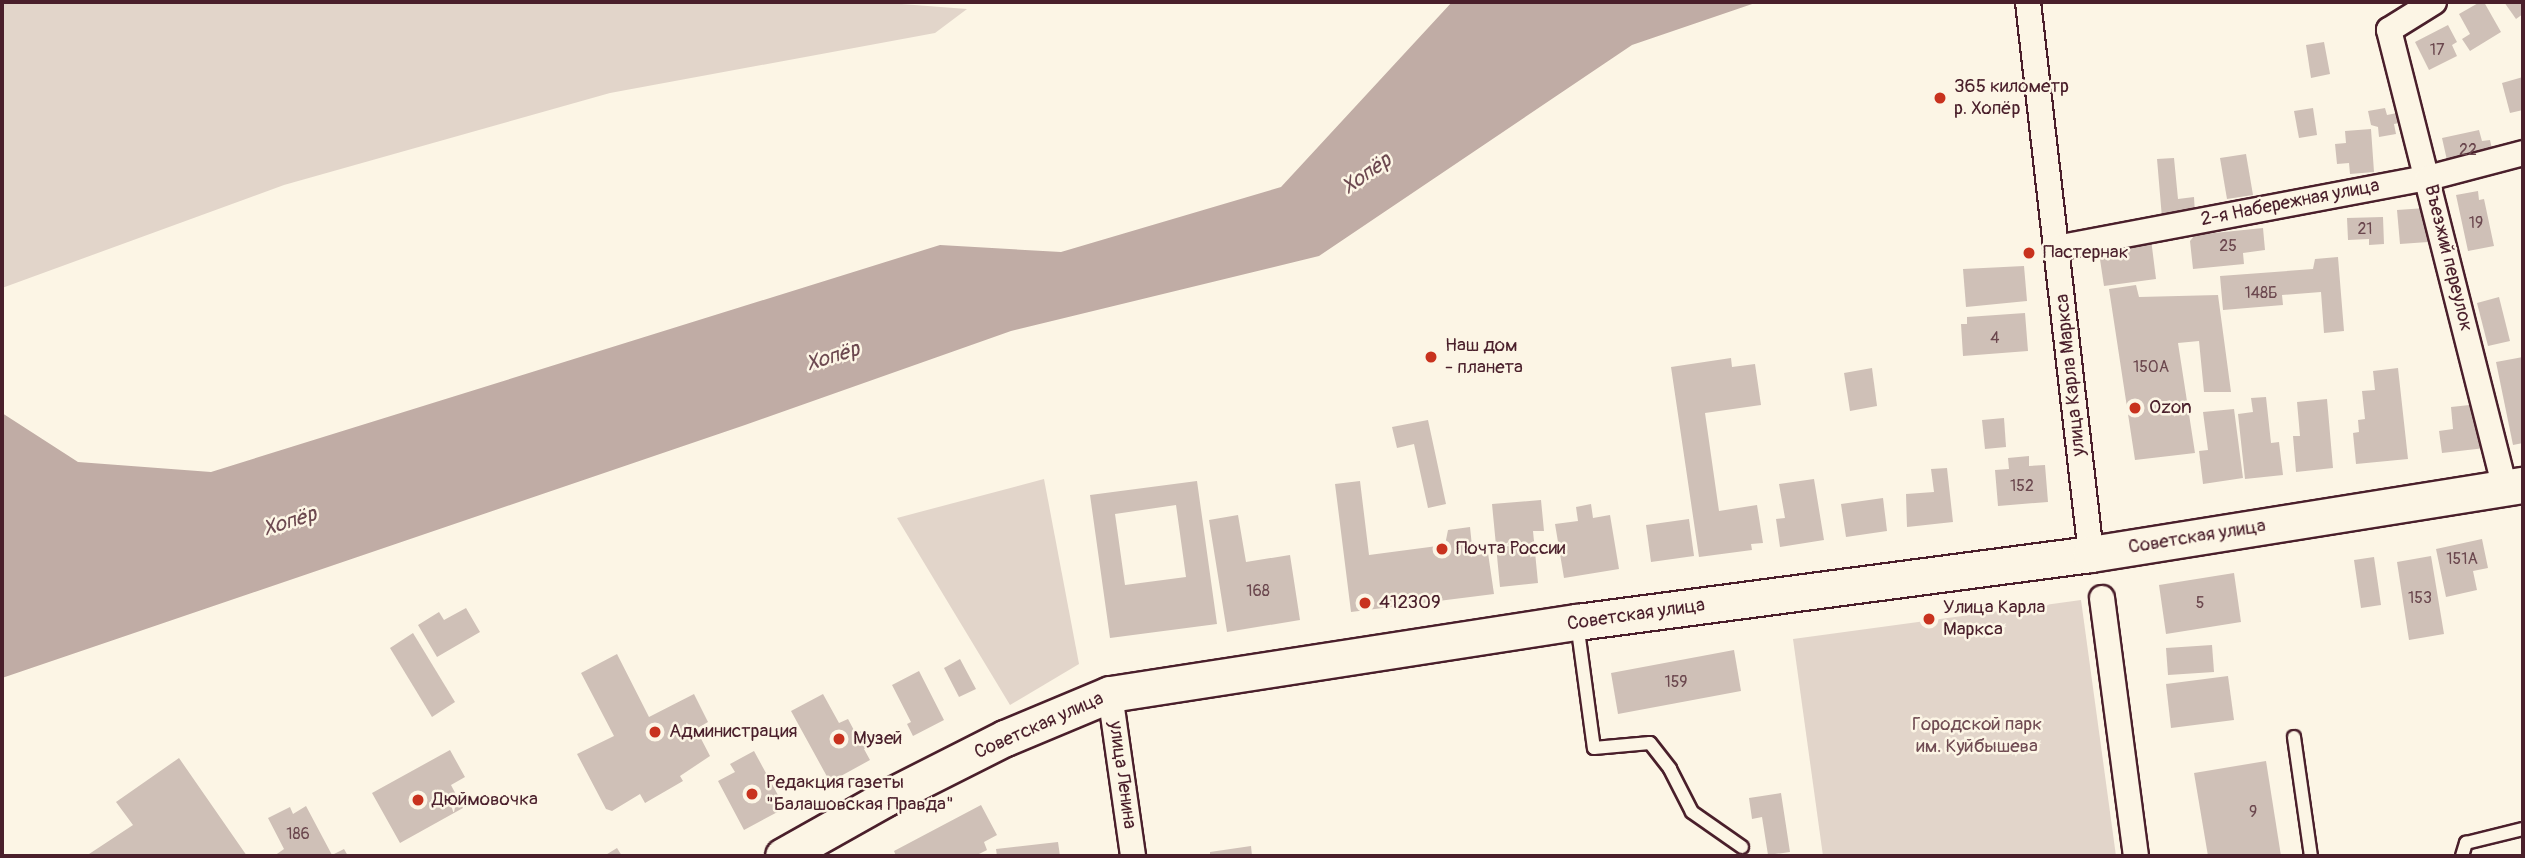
<!DOCTYPE html>
<meta charset="utf-8">
<style>
body{margin:0}
#map{position:relative;width:2525px;height:858px;overflow:hidden;background:#fcf5e5;font-family:Pangolin,sans-serif}
div>[style]{position:absolute}
.green>*{inset:0;background:#e2d5ca}
.water>*{inset:0;background:#c0aca5}
.building>*{inset:0;background:#cfc0b7}
.roads{filter:drop-shadow(2px 0 #4a1f2b) drop-shadow(-2px 0 #4a1f2b) drop-shadow(0 2px #4a1f2b) drop-shadow(0 -2px #4a1f2b)}
.lane>*{height:12px;margin:-6px;padding:0 6px;transform-origin:6px;border-radius:6px;background:#fcf5e5}
.street>*{height:24px;margin:-12px;padding:0 12px;transform-origin:12px;border-radius:12px;background:#fcf5e5}
.secondary>*{height:35px;margin:-17.5px;padding:0 17.5px;transform-origin:17.5px;border-radius:17.5px;background:#fcf5e5}
.dots>*{width:19px;height:19px;translate:-50% -50%;box-sizing:border-box;border:4px solid #fcf5e5;border-radius:50%}
span{translate:-50% -50%;white-space:nowrap;text-align:center;line-height:1.15;-webkit-text-stroke:5px #fcf5e5;paint-order:stroke}
.number-label{font-size:16px;color:#6b474e}
.number-label span{-webkit-text-stroke-width:0}
.poi-label{font-size:19px;color:#4a1f2b}
.left{translate:0 -50%;text-align:left}
.street-label{font-size:19px;color:#4a1f2b}
.park-label{font-size:19px;color:#704c53}
.water-label{font-size:21px;color:#6d4950;font-style:italic}
.frame{position:absolute;inset:0;border:4px solid #4a1f2b;pointer-events:none}
</style>
<div id="map">
<div class="green">
<div style="clip-path:polygon(2px 2px,875px 2px,967px 9px,935px 33px,610px 93px,284px 185px,2px 288px)"></div>
<div style="clip-path:polygon(1044px 479px,1079px 664px,1010px 705px,897px 518px)"></div>
<div style="clip-path:polygon(2081px 600px,2116px 856px,1823px 856px,1793px 639px)"></div>
</div>
<div class="water">
<div style="clip-path:polygon(1452px 2px,1758px 2px,1632px 45px,1319px 256px,1011px 331px,745px 425px,2px 678px,2px 413px,78px 462px,211px 472px,940px 245px,1061px 252px,1281px 187px)"></div>
</div>
<div class="building">
<div style="clip-path:polygon(2480px 2px,2484px 2px,2501px 32px,2470px 51px,2462px 39px,2470px 34px,2459px 14px)"></div>
<div style="clip-path:polygon(2504px 2px,2523px 2px,2523px 14px,2516px 19px)"></div>
<div style="clip-path:polygon(2448px 25px,2457px 42px,2452px 45px,2457px 56px,2429px 70px,2415px 42px)"></div>
<div style="clip-path:polygon(2324px 42px,2330px 74px,2311px 78px,2306px 45px)"></div>
<div style="clip-path:polygon(2523px 77px,2523px 110px,2510px 113px,2502px 83px)"></div>
<div style="clip-path:polygon(2313px 108px,2317px 135px,2299px 138px,2294px 111px)"></div>
<div style="clip-path:polygon(2385px 108px,2387px 115px,2397px 113px,2399px 123px,2394px 124px,2396px 134px,2379px 137px,2378px 127px,2371px 125px,2368px 111px)"></div>
<div style="clip-path:polygon(2371px 129px,2374px 172px,2350px 174px,2349px 163px,2337px 164px,2335px 144px,2346px 143px,2345px 131px)"></div>
<div style="clip-path:polygon(2479px 130px,2482px 141px,2490px 140px,2494px 158px,2449px 169px,2442px 138px)"></div>
<div style="clip-path:polygon(2246px 154px,2253px 195px,2227px 199px,2220px 158px)"></div>
<div style="clip-path:polygon(2174px 158px,2178px 199px,2194px 197px,2195px 214px,2162px 218px,2157px 159px)"></div>
<div style="clip-path:polygon(2478px 191px,2479px 200px,2484px 199px,2494px 246px,2468px 251px,2456px 195px)"></div>
<div style="clip-path:polygon(2426px 208px,2428px 242px,2400px 244px,2397px 210px)"></div>
<div style="clip-path:polygon(2383px 217px,2384px 244px,2369px 245px,2369px 239px,2348px 240px,2347px 218px)"></div>
<div style="clip-path:polygon(2263px 228px,2265px 250px,2243px 253px,2244px 264px,2193px 269px,2190px 241px,2195px 235px)"></div>
<div style="clip-path:polygon(2151px 239px,2156px 279px,2104px 286px,2098px 246px)"></div>
<div style="clip-path:polygon(2338px 257px,2344px 331px,2324px 333px,2321px 292px,2282px 295px,2283px 305px,2223px 310px,2220px 276px,2313px 269px,2315px 259px)"></div>
<div style="clip-path:polygon(2024px 266px,2027px 301px,1966px 307px,1963px 269px)"></div>
<div style="clip-path:polygon(2136px 285px,2139px 297px,2218px 295px,2231px 392px,2204px 392px,2199px 341px,2178px 343px,2195px 453px,2135px 460px,2109px 289px)"></div>
<div style="clip-path:polygon(2499px 297px,2510px 341px,2488px 346px,2477px 303px)"></div>
<div style="clip-path:polygon(2025px 313px,2028px 351px,1963px 356px,1961px 324px,1967px 324px,1967px 317px)"></div>
<div style="clip-path:polygon(2523px 357px,2523px 443px,2513px 445px,2496px 362px)"></div>
<div style="clip-path:polygon(1731px 358px,1732px 367px,1755px 364px,1761px 405px,1705px 413px,1719px 511px,1757px 505px,1763px 543px,1751px 544px,1752px 550px,1699px 557px,1671px 367px)"></div>
<div style="clip-path:polygon(1872px 368px,1877px 406px,1850px 411px,1844px 373px)"></div>
<div style="clip-path:polygon(2398px 368px,2408px 459px,2356px 464px,2353px 433px,2359px 432px,2358px 420px,2365px 419px,2362px 391px,2375px 390px,2373px 371px)"></div>
<div style="clip-path:polygon(2266px 397px,2271px 443px,2279px 442px,2283px 475px,2245px 479px,2238px 414px,2253px 412px,2251px 398px)"></div>
<div style="clip-path:polygon(2327px 399px,2333px 468px,2296px 472px,2293px 436px,2300px 436px,2297px 402px)"></div>
<div style="clip-path:polygon(2479px 404px,2485px 448px,2442px 453px,2439px 431px,2453px 429px,2451px 407px)"></div>
<div style="clip-path:polygon(2234px 409px,2243px 478px,2203px 484px,2199px 451px,2208px 450px,2203px 412px)"></div>
<div style="clip-path:polygon(2004px 418px,2006px 447px,1985px 449px,1982px 420px)"></div>
<div style="clip-path:polygon(1428px 420px,1446px 504px,1428px 508px,1414px 444px,1397px 448px,1392px 427px)"></div>
<div style="clip-path:polygon(2029px 456px,2029px 466px,2045px 465px,2048px 502px,1998px 506px,1995px 470px,2009px 469px,2008px 458px)"></div>
<div style="clip-path:polygon(1947px 468px,1953px 522px,1907px 527px,1906px 494px,1934px 492px,1931px 469px)"></div>
<div style="clip-path:polygon(1814px 479px,1824px 540px,1780px 547px,1776px 519px,1785px 518px,1779px 484px)"></div>
<div style="clip-path:polygon(evenodd,1197px 481px,1217px 624px,1110px 638px,1090px 495px,1197px 481px,1176px 505px,1186px 577px,1125px 585px,1115px 514px,1176px 505px)"></div>
<div style="clip-path:polygon(1360px 481px,1369px 555px,1445px 545px,1448px 530px,1470px 527px,1473px 556px,1488px 553px,1494px 594px,1351px 612px,1335px 484px)"></div>
<div style="clip-path:polygon(1883px 498px,1887px 531px,1846px 537px,1841px 504px)"></div>
<div style="clip-path:polygon(1541px 500px,1544px 531px,1533px 531px,1538px 583px,1500px 587px,1492px 504px)"></div>
<div style="clip-path:polygon(1591px 504px,1593px 518px,1610px 515px,1619px 569px,1564px 578px,1555px 524px,1578px 521px,1576px 507px)"></div>
<div style="clip-path:polygon(1238px 515px,1246px 562px,1290px 555px,1300px 620px,1227px 632px,1209px 520px)"></div>
<div style="clip-path:polygon(1689px 519px,1694px 556px,1651px 562px,1646px 525px)"></div>
<div style="clip-path:polygon(2482px 539px,2488px 568px,2473px 571px,2477px 590px,2446px 597px,2436px 549px)"></div>
<div style="clip-path:polygon(2431px 556px,2444px 634px,2409px 640px,2397px 562px)"></div>
<div style="clip-path:polygon(2374px 557px,2381px 605px,2361px 608px,2354px 560px)"></div>
<div style="clip-path:polygon(2234px 573px,2241px 622px,2166px 634px,2159px 585px)"></div>
<div style="clip-path:polygon(466px 608px,480px 632px,437px 657px,418px 625px,439px 612px,444px 620px)"></div>
<div style="clip-path:polygon(413px 633px,455px 702px,432px 717px,390px 648px)"></div>
<div style="clip-path:polygon(2212px 645px,2214px 672px,2168px 675px,2166px 648px)"></div>
<div style="clip-path:polygon(1734px 650px,1741px 691px,1618px 714px,1611px 673px)"></div>
<div style="clip-path:polygon(617px 654px,649px 717px,694px 694px,708px 722px,696px 729px,710px 756px,680px 776px,683px 781px,645px 803px,640px 794px,612px 811px,606px 809px,577px 754px,614px 736px,581px 673px)"></div>
<div style="clip-path:polygon(960px 659px,976px 689px,959px 697px,944px 668px)"></div>
<div style="clip-path:polygon(919px 671px,944px 720px,913px 736px,907px 724px,911px 722px,892px 685px)"></div>
<div style="clip-path:polygon(2228px 676px,2234px 720px,2171px 728px,2166px 684px)"></div>
<div style="clip-path:polygon(823px 694px,839px 723px,848px 719px,856px 734px,865px 729px,874px 744px,864px 749px,870px 760px,830px 782px,791px 711px)"></div>
<div style="clip-path:polygon(450px 750px,465px 777px,451px 785px,463px 808px,400px 843px,372px 793px)"></div>
<div style="clip-path:polygon(754px 751px,785px 808px,744px 830px,718px 781px,735px 772px,730px 764px)"></div>
<div style="clip-path:polygon(179px 758px,247px 856px,86px 856px,133px 825px,116px 802px)"></div>
<div style="clip-path:polygon(2266px 761px,2281px 856px,2208px 856px,2194px 773px)"></div>
<div style="clip-path:polygon(1781px 793px,1790px 852px,1768px 855px,1762px 817px,1752px 819px,1749px 798px)"></div>
<div style="clip-path:polygon(981px 805px,997px 835px,984px 842px,987px 850px,975px 856px,896px 856px,894px 851px)"></div>
<div style="clip-path:polygon(306px 806px,332px 855px,344px 849px,348px 856px,274px 856px,284px 849px,268px 818px,290px 807px,293px 814px)"></div>
<div style="clip-path:polygon(1058px 842px,1060px 856px,997px 856px,996px 849px)"></div>
<div style="clip-path:polygon(1251px 846px,1252px 856px,1210px 856px,1210px 852px)"></div>
<div style="clip-path:polygon(617px 848px,622px 856px,604px 856px)"></div>
</div>
<div class="roads">
<div class="lane">
<div style="left:1577px;top:623px;width:126px;rotate:82.3deg"></div>
<div style="left:1594px;top:748px;width:56px;rotate:-5.1deg"></div>
<div style="left:1650px;top:743px;width:33px;rotate:52deg"></div>
<div style="left:1670px;top:769px;width:48px;rotate:62.9deg"></div>
<div style="left:1692px;top:812px;width:61px;rotate:35deg"></div>
<div style="left:2294px;top:737px;width:120px;rotate:81.9deg"></div>
<div style="left:2462px;top:856px;width:14px;rotate:-73deg"></div>
<div style="left:2466px;top:843px;width:59px;rotate:-13.8deg"></div>
</div>
<div class="street">
<div style="left:2028px;top:2px;width:556px;rotate:83.49deg"></div>
<div style="left:2434px;top:2px;width:53px;rotate:148.1deg"></div>
<div style="left:2389px;top:30px;width:472px;rotate:75.8deg"></div>
<div style="left:2056px;top:248px;width:379px;rotate:-10.7deg"></div>
<div style="left:2428px;top:178px;width:98px;rotate:-14.7deg"></div>
<div style="left:2102px;top:598px;width:260px;rotate:82.5deg"></div>
<div style="left:1110px;top:694px;width:164px;rotate:81.9deg"></div>
</div>
<div class="secondary">
<div style="left:783px;top:856px;width:116px;rotate:-29.4deg"></div>
<div style="left:884px;top:799px;width:136px;rotate:-26.8deg"></div>
<div style="left:1005px;top:738px;width:114px;rotate:-22.7deg"></div>
<div style="left:1110px;top:694px;width:473px;rotate:-8.8deg"></div>
<div style="left:1577px;top:622px;width:518px;rotate:-7.54deg"></div>
<div style="left:2091px;top:554px;width:437px;rotate:-9.1deg"></div>
</div>
</div>
<div class="dots">
<div style="left:1940px;top:98px;background:#c8321e"></div>
<div style="left:2029px;top:253px;background:#c8321e"></div>
<div style="left:1431px;top:357px;background:#c8321e"></div>
<div style="left:2135px;top:408px;background:#c8321e"></div>
<div style="left:1442px;top:549px;background:#c8321e"></div>
<div style="left:1365px;top:603px;background:#c8321e"></div>
<div style="left:1929px;top:619px;background:#c8321e"></div>
<div style="left:655px;top:732px;background:#c8321e"></div>
<div style="left:839px;top:739px;background:#c8321e"></div>
<div style="left:752px;top:794px;background:#c8321e"></div>
<div style="left:418px;top:800px;background:#c8321e"></div>
</div>
<div class="number-label">
<span style="left:2437px;top:50px">17</span>
<span style="left:2468px;top:150px">22</span>
<span style="left:2476px;top:223px">19</span>
<span style="left:2365px;top:229px">21</span>
<span style="left:2228px;top:246px">25</span>
<span style="left:2261px;top:293px">148Б</span>
<span style="left:1995px;top:338px">4</span>
<span style="left:2151px;top:367px">150А</span>
<span style="left:2022px;top:486px">152</span>
<span style="left:2462px;top:559px">151А</span>
<span style="left:1258px;top:591px">168</span>
<span style="left:2420px;top:598px">153</span>
<span style="left:2200px;top:603px">5</span>
<span style="left:1676px;top:682px">159</span>
<span style="left:2253px;top:812px">9</span>
<span style="left:298px;top:834px">186</span>
</div>
<div class="poi-label">
<span class="left" style="left:1954px;top:98px">365 километр<br>р. Хопёр</span>
<span class="left" style="left:2043px;top:253px">Пастернак</span>
<span class="left" style="left:1445px;top:357px">Наш дом<br>- планета</span>
<span class="left" style="left:2149px;top:408px">Ozon</span>
<span class="left" style="left:1456px;top:549px">Почта России</span>
<span class="left" style="left:1379px;top:603px">412309</span>
<span class="left" style="left:1943px;top:619px">Улица Карла<br>Маркса</span>
<span class="left" style="left:669px;top:732px">Администрация</span>
<span class="left" style="left:853px;top:739px">Музей</span>
<span class="left" style="left:766px;top:794px">Редакция газеты<br>"Балашовская Правда"</span>
<span class="left" style="left:432px;top:800px">Дюймовочка</span>
</div>
<div class="street-label">
<span style="left:2290px;top:203px;rotate:-11deg">2-я Набережная улица</span>
<span style="left:2448px;top:258px;rotate:76deg">Въезжий переулок</span>
<span style="left:2071px;top:375px;rotate:-96deg">улица Карла Маркса</span>
<span style="left:2197px;top:537px;rotate:-9deg">Советская улица</span>
<span style="left:1636px;top:615px;rotate:-8deg">Советская улица</span>
<span style="left:1039px;top:726px;rotate:-24deg">Советская улица</span>
<span style="left:1122px;top:775px;rotate:82deg">улица Ленина</span>
</div>
<div class="park-label">
<span style="left:1977px;top:736px">Городской парк<br>им. Куйбышева</span>
</div>
<div class="water-label">
<span style="left:1367px;top:174px;rotate:-35deg">Хопёр</span>
<span style="left:833px;top:357px;rotate:-17deg">Хопёр</span>
<span style="left:290px;top:522px;rotate:-17deg">Хопёр</span>
</div>
<div class="frame"></div>
</div>
